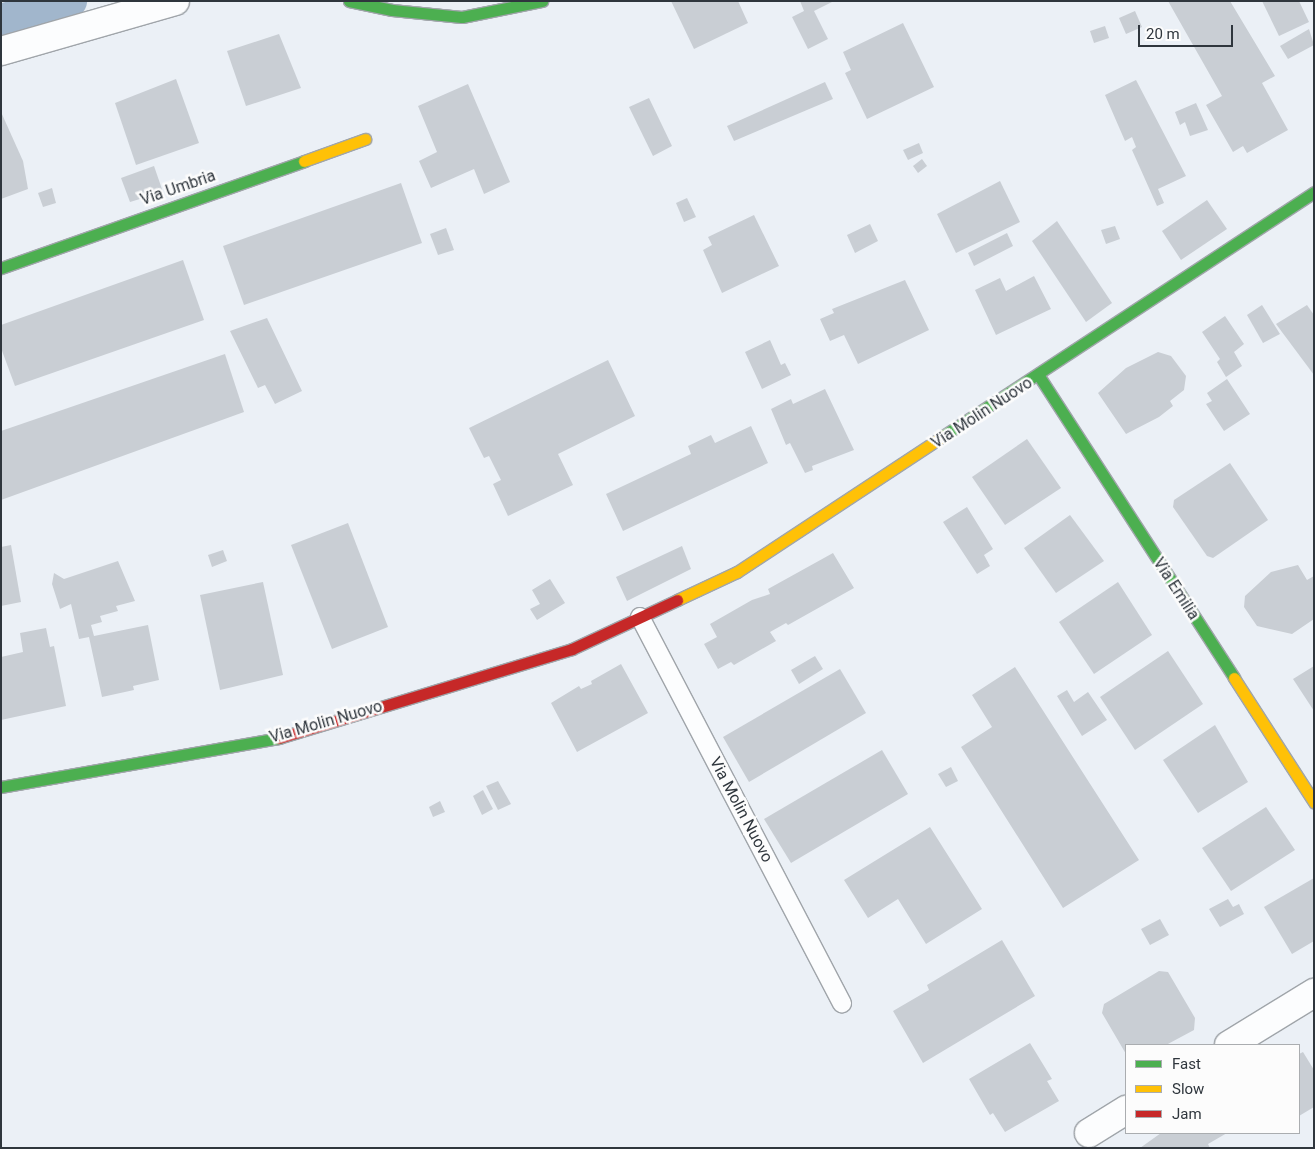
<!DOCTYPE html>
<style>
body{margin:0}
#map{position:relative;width:1315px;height:1149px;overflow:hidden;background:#ebf0f6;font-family:Roboto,sans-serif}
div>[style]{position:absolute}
.canal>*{height:34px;margin:-17px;padding:0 17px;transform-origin:17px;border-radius:17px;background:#a1b6cc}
.building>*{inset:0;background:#c9ced4}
.roads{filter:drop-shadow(1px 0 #a0a5aa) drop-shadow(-1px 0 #a0a5aa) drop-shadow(0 1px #a0a5aa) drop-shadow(0 -1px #a0a5aa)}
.lane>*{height:18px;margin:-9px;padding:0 9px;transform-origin:9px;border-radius:9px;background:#fcfdfe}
.street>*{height:28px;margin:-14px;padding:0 14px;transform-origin:14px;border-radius:14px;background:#fcfdfe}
.fast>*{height:11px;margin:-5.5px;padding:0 5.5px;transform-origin:5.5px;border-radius:5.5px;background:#4caf50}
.slow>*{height:11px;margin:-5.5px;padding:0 5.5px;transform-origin:5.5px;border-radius:5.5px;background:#ffc107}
.jam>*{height:11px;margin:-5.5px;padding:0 5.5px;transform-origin:5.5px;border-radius:5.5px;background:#c62828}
span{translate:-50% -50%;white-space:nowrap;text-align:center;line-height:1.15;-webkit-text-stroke:5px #fcfcfc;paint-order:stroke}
.street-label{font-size:16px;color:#2f363d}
.frame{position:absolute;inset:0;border:2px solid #2f363d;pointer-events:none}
.legend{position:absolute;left:1125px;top:1044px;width:175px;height:90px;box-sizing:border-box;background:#fcfcfc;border:1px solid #aaadb0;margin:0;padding:6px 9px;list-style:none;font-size:15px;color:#2f363d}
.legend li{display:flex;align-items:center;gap:10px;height:25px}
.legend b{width:25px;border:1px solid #aaadb0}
.scale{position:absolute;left:1138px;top:25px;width:95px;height:22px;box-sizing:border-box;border:2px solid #2f363d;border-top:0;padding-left:6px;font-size:15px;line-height:18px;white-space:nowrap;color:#2f363d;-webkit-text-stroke:4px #fcfcfc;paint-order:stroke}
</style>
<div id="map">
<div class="canal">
<div style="left:1px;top:21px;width:72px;rotate:-16.2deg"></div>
</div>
<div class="building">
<div style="clip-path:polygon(671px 1px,738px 1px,748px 23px,694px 49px)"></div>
<div style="clip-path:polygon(800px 1px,834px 1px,814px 11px,828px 39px,808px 49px,792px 17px,804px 11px)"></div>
<div style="clip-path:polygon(1168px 1px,1230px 1px,1275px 76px,1262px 83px,1288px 130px,1247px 153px,1243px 146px,1233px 152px,1206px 105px,1222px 96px)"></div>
<div style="clip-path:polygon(1262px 1px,1299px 1px,1309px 22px,1279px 36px)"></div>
<div style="clip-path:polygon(1135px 11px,1142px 27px,1126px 34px,1119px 18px)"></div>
<div style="clip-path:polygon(903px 23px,934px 87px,867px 119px,845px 73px,851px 70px,843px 52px)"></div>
<div style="clip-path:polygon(1105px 26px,1109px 38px,1094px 43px,1090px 31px)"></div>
<div style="clip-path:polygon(1309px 29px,1314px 45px,1288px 59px,1280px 46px)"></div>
<div style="clip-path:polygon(279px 34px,301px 88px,246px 106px,227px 51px)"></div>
<div style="clip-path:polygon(176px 79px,199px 143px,136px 165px,115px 103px)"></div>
<div style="clip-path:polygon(1136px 80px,1186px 176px,1158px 189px,1164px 203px,1157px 206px,1132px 150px,1136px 147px,1132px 137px,1125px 141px,1105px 95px)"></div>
<div style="clip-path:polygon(825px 82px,833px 99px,734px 141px,727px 126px)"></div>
<div style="clip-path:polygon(468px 84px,510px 182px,484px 194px,474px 169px,431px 188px,419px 161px,437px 152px,418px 106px)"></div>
<div style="clip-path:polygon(649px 98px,672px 146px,653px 156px,629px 107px)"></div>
<div style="clip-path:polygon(1196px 103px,1208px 130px,1190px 136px,1185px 122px,1180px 125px,1175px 112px)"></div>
<div style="clip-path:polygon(1px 112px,23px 161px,28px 189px,1px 199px)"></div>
<div style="clip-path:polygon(919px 143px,923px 153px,908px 160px,903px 150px)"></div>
<div style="clip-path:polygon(922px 159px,927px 166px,918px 173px,913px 166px)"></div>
<div style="clip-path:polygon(154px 166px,163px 192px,130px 202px,121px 178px)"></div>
<div style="clip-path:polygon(1000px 181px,1020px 222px,956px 253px,937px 214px)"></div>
<div style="clip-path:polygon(401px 183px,422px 243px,244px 305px,223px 246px)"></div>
<div style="clip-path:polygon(52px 188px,56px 203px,43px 207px,38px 193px)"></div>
<div style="clip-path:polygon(687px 198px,696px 217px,684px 222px,676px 203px)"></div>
<div style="clip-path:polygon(1207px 200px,1227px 229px,1181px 260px,1162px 231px)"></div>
<div style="clip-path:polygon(754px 215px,779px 266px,722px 293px,703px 250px,712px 245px,708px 237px)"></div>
<div style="clip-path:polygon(1057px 221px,1112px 303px,1086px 322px,1032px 241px)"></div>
<div style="clip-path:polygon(870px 224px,878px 241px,855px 253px,847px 235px)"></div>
<div style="clip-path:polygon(1115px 226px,1120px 239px,1106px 244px,1101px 230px)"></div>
<div style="clip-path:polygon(446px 228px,454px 250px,438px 255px,430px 234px)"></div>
<div style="clip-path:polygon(1007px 233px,1013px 246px,974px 266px,968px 253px)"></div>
<div style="clip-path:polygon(183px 260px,204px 320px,15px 386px,1px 348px,1px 325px)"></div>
<div style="clip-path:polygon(1034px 276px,1051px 309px,996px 335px,975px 290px,1000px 278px,1006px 291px)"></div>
<div style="clip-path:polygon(905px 280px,929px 330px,858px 364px,844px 335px,830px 341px,820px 319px,834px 313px,832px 309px)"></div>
<div style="clip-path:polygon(1262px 305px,1280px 334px,1263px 343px,1247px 315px)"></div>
<div style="clip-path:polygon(1307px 305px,1314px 315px,1314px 375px,1276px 324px)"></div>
<div style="clip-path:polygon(1225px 316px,1244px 344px,1234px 352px,1242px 366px,1226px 377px,1217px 362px,1220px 359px,1202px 332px)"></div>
<div style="clip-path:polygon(267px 318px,302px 391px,275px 404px,265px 385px,258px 388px,230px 331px)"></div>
<div style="clip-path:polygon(770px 340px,781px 365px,785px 363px,791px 375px,762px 389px,745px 352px)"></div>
<div style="clip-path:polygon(1158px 352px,1171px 356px,1186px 376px,1184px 390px,1170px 401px,1173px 406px,1159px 417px,1126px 434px,1098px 393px,1126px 368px)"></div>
<div style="clip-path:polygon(225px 354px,244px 412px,1px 500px,1px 431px)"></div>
<div style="clip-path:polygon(608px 360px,635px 416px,558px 454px,573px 485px,508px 516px,493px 484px,501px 480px,489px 456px,484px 458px,469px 428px)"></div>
<div style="clip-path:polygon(1227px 379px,1250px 414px,1224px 431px,1206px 404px,1212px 401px,1207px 393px)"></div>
<div style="clip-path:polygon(825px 389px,854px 450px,812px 466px,813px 470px,805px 473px,790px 443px,786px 445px,771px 409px,791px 399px,793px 404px)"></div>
<div style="clip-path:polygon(751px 426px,768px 463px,623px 531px,606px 494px,691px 454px,688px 446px,711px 435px,715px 443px)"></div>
<div style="clip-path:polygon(1027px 439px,1061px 488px,1005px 525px,972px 477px)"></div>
<div style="clip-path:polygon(1230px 463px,1268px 520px,1213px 558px,1207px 556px,1173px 507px,1174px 500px)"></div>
<div style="clip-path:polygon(967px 507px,993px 549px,984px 555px,990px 566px,977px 574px,943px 522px)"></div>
<div style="clip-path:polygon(1070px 515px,1104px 561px,1056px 593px,1024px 548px)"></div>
<div style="clip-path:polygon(348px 523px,388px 627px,332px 649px,291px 545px)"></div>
<div style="clip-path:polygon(11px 545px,21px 602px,1px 606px,1px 547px)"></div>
<div style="clip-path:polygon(682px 546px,691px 569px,627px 601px,616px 577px)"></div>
<div style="clip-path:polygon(223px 550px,227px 561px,212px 567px,208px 555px)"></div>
<div style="clip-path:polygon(833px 553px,854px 588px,788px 625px,786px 623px,770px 632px,776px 641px,734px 665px,731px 662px,718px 669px,704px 644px,717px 637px,710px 624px,752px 600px,770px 594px,768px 589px)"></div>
<div style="clip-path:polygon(118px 561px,135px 601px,116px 606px,118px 611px,100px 616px,102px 622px,91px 625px,94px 636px,148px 625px,159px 680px,133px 686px,134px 690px,102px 697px,89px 637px,79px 639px,71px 604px,60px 609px,52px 584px,54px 573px,64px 579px)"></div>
<div style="clip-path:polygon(1298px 565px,1307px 580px,1314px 576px,1314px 619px,1292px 634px,1257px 626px,1244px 607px,1245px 596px,1271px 572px)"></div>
<div style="clip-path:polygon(550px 579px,565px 603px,537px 620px,530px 609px,540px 604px,532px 590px)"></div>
<div style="clip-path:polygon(263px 582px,283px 675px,220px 690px,200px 595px)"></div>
<div style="clip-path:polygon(1118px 582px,1152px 635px,1094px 674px,1059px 622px)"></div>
<div style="clip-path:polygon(46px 628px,50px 647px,54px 646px,66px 706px,1px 720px,1px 657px,23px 652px,20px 633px)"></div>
<div style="clip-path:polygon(1168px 651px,1203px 704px,1135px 750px,1100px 697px)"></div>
<div style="clip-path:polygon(815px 656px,823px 669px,799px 684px,791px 670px)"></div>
<div style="clip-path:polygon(621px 664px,648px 713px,577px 752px,551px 703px,579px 686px,581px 689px,592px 684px,591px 681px)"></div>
<div style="clip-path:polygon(1314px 666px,1314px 711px,1293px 679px)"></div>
<div style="clip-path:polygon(1015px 667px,1139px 860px,1063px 908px,961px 747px,992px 727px,972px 695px)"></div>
<div style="clip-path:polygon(840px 669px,866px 713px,749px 782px,723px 737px)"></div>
<div style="clip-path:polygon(1067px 690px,1074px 702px,1088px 692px,1107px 720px,1082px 736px,1057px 696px)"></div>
<div style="clip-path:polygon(1215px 725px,1248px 782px,1198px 813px,1163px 760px)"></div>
<div style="clip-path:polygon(882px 750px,908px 794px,791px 863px,764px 819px)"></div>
<div style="clip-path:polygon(951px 767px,958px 781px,946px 787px,938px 774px)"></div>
<div style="clip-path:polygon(498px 781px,511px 804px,498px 810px,486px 786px)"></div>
<div style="clip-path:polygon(483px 790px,493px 809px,482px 815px,473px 796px)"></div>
<div style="clip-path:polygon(440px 801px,445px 812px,433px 817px,429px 807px)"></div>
<div style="clip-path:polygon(1266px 807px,1295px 850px,1231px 891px,1202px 848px)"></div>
<div style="clip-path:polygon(930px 827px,982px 909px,926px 944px,898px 899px,868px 918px,844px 880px)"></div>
<div style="clip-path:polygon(1314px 878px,1314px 941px,1292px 954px,1264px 907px)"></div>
<div style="clip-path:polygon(1228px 899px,1233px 907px,1239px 904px,1244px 914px,1220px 927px,1209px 909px)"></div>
<div style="clip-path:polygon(1160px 919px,1169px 935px,1150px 945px,1141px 929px)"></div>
<div style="clip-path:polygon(1002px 940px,1035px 996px,923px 1063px,893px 1011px,929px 990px,927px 985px)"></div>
<div style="clip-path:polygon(1159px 971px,1168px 972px,1195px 1018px,1194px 1030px,1166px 1045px,1126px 1045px,1126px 1054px,1102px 1013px,1104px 1004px)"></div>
<div style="clip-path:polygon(1030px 1043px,1052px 1079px,1047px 1081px,1059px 1101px,1005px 1132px,993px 1113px,990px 1115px,969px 1079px)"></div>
<div style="clip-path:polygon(1303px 1052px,1314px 1070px,1314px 1107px,1299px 1116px,1299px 1054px)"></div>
<div style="clip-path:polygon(1161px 1133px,1227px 1133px,1208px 1144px,1210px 1148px,1140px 1148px)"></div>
</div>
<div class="roads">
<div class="lane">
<div style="left:640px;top:617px;width:436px;rotate:62.4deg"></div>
</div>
<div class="street">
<div style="left:1px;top:51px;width:181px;rotate:-16deg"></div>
<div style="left:1229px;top:1045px;width:100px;rotate:-31.5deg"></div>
<div style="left:1089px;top:1133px;width:44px;rotate:-31.9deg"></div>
</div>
<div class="fast">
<div style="left:349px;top:1px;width:44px;rotate:11.8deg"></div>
<div style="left:392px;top:10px;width:70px;rotate:5.7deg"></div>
<div style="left:462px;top:17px;width:82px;rotate:-11.3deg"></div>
<div style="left:1px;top:268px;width:321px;rotate:-19.4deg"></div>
<div style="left:1039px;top:376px;width:359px;rotate:57.1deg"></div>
<div style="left:943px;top:436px;width:444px;rotate:-33.3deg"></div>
<div style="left:1px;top:787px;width:282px;rotate:-10deg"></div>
</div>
<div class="slow">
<div style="left:304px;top:161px;width:65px;rotate:-19.8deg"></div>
<div style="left:677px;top:600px;width:66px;rotate:-25deg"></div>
<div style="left:737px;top:572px;width:247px;rotate:-33.4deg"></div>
<div style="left:1234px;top:678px;width:148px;rotate:57.2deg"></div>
</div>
<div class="jam">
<div style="left:279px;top:738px;width:306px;rotate:-16.9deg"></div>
<div style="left:572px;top:649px;width:116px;rotate:-25deg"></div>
</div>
</div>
<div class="street-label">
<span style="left:178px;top:188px;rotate:-19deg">Via Umbria</span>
<span style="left:982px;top:413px;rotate:-33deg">Via Molin Nuovo</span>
<span style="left:1176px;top:589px;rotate:57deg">Via Emilia</span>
<span style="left:326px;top:722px;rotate:-16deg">Via Molin Nuovo</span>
<span style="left:741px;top:810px;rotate:62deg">Via Molin Nuovo</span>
</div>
<div class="frame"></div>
<ul class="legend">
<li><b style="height:6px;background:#4caf50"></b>Fast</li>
<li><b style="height:6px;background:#ffc107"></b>Slow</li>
<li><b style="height:6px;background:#c62828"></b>Jam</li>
</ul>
<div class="scale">20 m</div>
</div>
